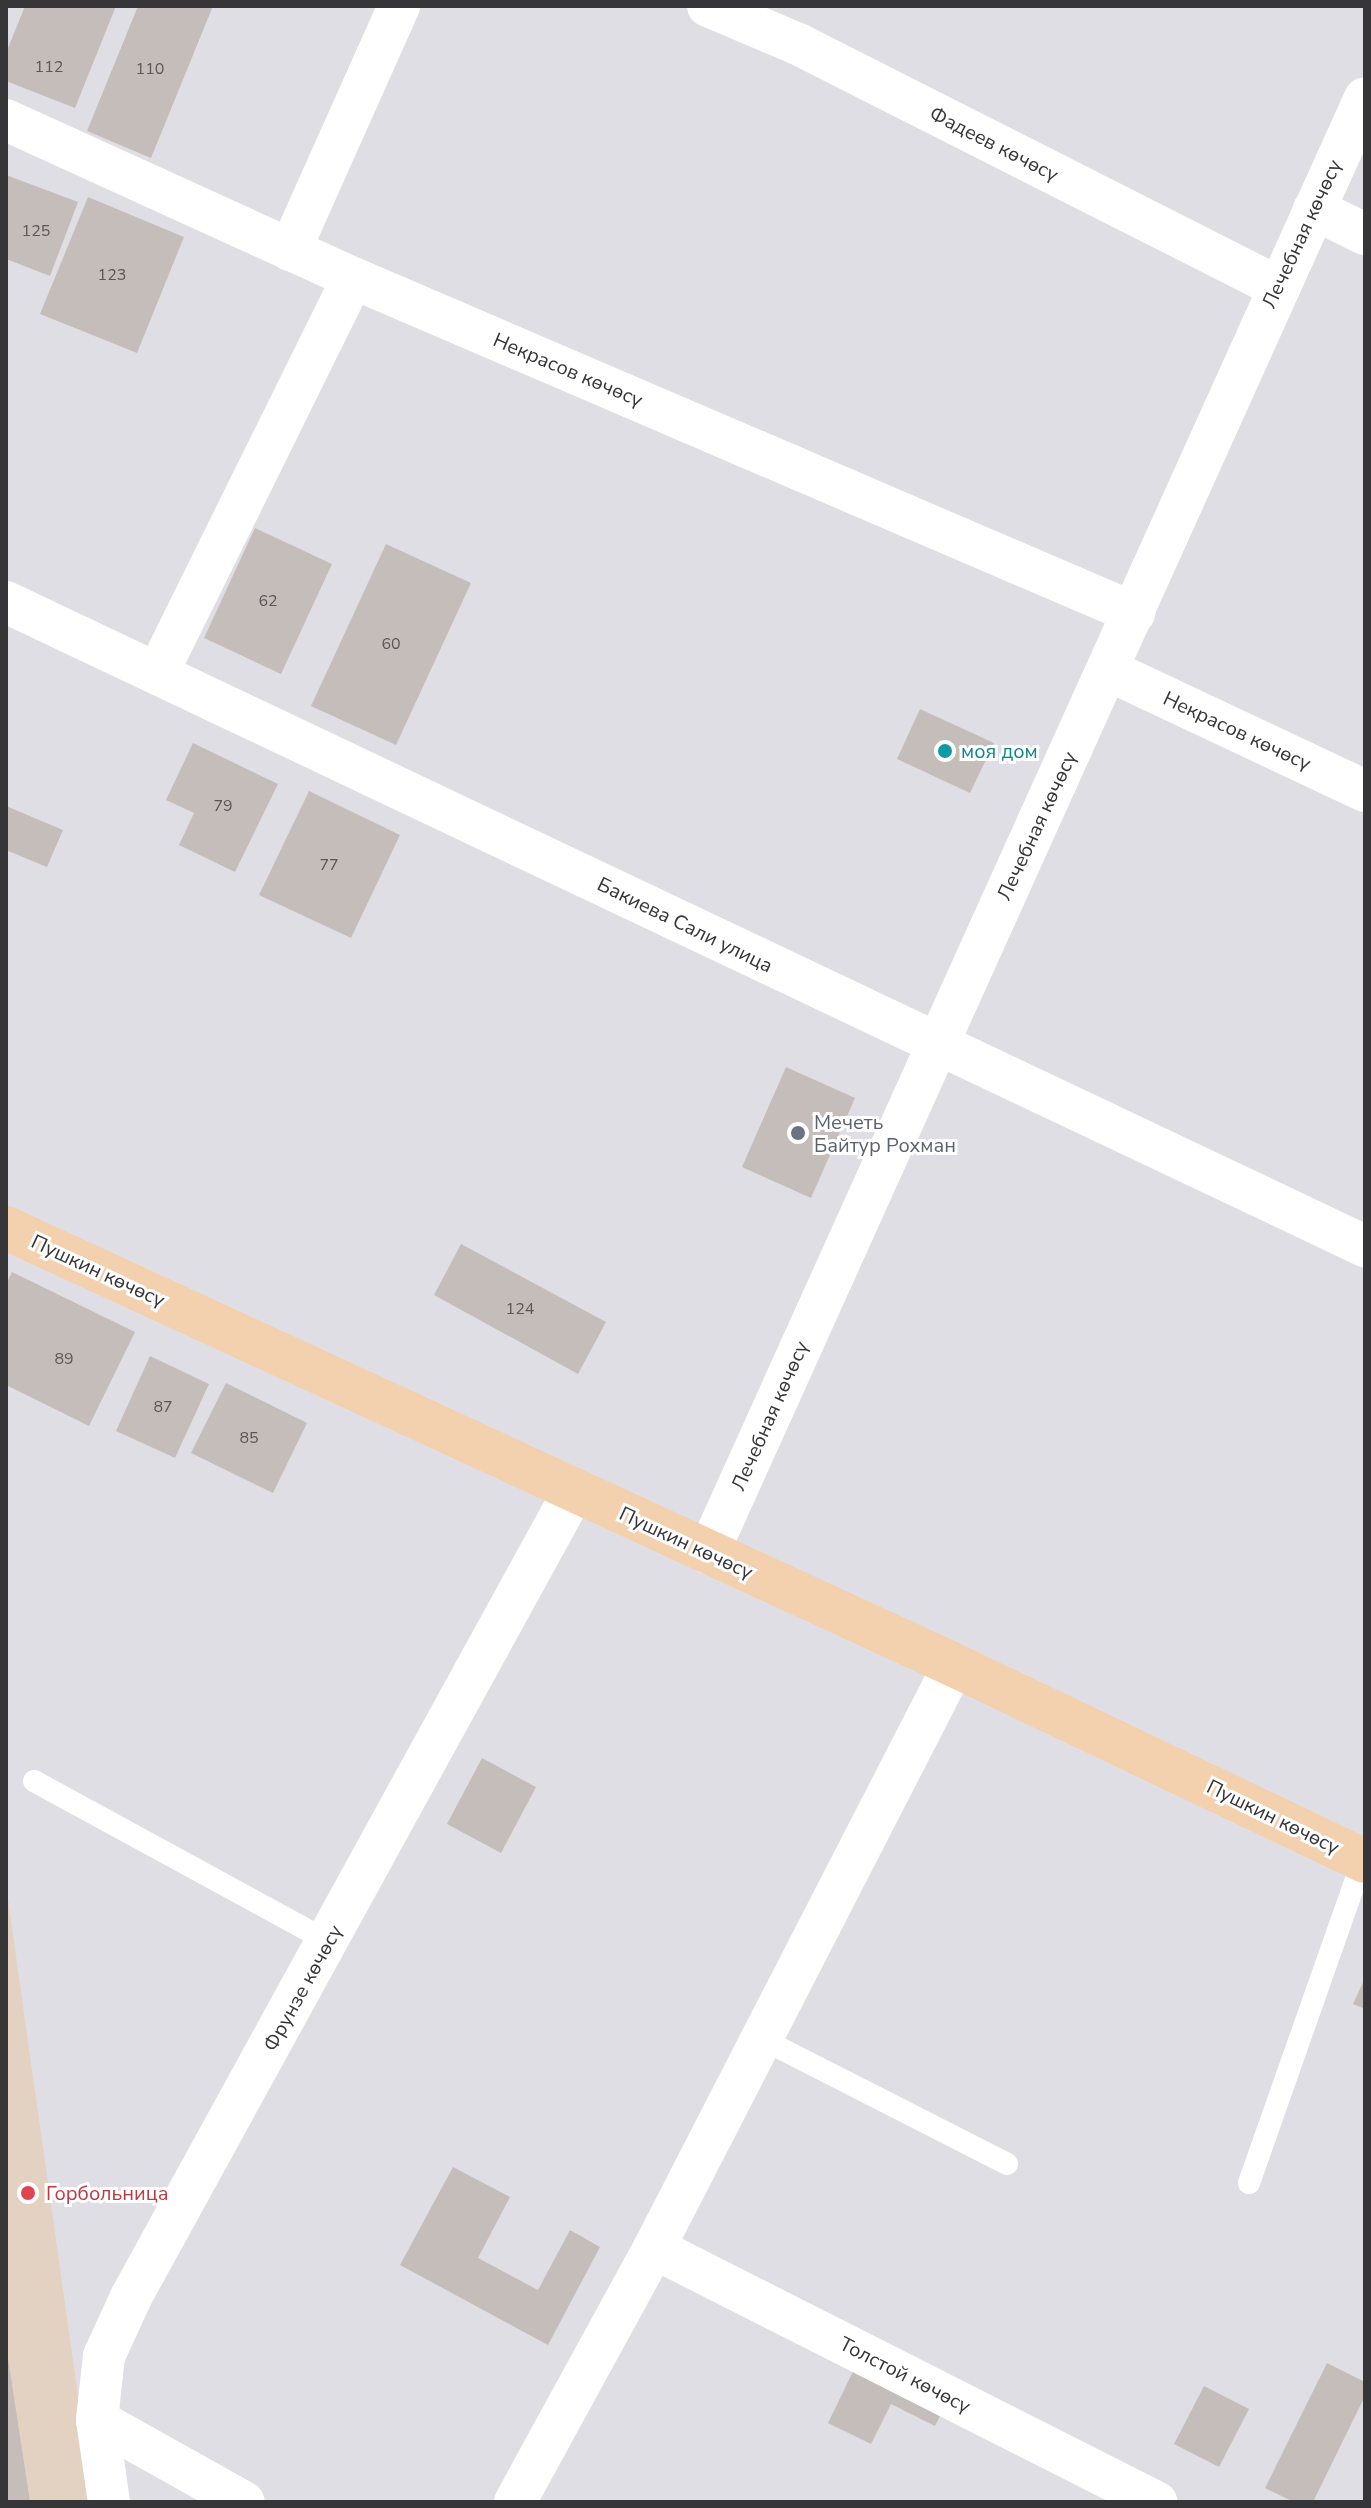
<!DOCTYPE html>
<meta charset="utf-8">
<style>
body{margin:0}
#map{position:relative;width:1371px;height:2508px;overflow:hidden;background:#e0dee5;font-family:"Nunito Sans",sans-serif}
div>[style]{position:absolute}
.medical>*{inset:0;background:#e3d2c1}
.building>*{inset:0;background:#c5bdb9}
.lane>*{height:22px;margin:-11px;padding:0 11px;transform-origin:11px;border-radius:11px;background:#fff}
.street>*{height:42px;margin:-21px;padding:0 21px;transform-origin:21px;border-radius:21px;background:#fff}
.highway>*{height:44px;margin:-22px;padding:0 22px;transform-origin:22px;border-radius:22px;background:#f3d0ae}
.dots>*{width:22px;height:22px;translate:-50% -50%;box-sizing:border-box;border:4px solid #fff;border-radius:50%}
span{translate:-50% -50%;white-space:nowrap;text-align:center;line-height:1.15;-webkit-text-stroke:6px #fff;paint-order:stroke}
.number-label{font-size:16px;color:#5a5758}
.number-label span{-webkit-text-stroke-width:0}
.street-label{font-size:20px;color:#363538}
.culture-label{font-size:20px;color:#0d838f}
.left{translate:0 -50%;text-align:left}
.worship-label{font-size:20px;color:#5b616d}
.health-label{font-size:20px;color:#be3a42}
.frame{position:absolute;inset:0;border:8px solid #363538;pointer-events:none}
</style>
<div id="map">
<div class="medical">
<div style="clip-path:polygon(6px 1885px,93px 2502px,6px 2502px)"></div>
</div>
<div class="building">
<div style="clip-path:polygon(25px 6px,116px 6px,75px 108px,6px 81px,6px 53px)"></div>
<div style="clip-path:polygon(138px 6px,213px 6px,151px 158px,87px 131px)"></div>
<div style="clip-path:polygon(6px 175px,78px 202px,50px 276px,6px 259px)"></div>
<div style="clip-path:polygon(88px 197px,184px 237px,137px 353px,40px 314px)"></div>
<div style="clip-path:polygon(255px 528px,332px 564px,281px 674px,204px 638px)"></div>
<div style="clip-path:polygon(386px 544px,471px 583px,396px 745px,311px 706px)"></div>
<div style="clip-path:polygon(920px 709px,994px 743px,970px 793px,897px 759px)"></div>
<div style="clip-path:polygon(193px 743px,278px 784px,235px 872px,179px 845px,194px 813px,166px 800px)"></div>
<div style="clip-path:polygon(309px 791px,400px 835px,351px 938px,259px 895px)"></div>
<div style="clip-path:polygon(6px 806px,63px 830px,47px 867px,6px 850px)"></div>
<div style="clip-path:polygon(786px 1067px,855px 1098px,811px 1198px,742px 1167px)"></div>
<div style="clip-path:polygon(461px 1244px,606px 1322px,578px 1374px,434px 1295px)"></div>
<div style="clip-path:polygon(12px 1272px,135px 1332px,89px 1426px,6px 1385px,6px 1284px)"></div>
<div style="clip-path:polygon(150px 1356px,209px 1384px,175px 1458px,116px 1431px)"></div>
<div style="clip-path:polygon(226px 1383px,307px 1423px,273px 1493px,191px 1453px)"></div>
<div style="clip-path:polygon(482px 1758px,536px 1787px,501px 1853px,447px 1824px)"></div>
<div style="clip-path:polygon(1365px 1978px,1365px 2009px,1353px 2004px)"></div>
<div style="clip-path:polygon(453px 2167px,510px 2197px,478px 2258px,538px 2290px,570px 2230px,600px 2247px,548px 2345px,400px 2265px)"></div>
<div style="clip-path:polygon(860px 2357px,948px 2400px,935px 2426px,891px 2404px,871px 2444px,828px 2423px)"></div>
<div style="clip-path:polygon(6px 2358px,8px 2358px,30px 2502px,6px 2502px)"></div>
<div style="clip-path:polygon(1327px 2363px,1365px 2382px,1365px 2396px,1313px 2502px,1294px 2502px,1265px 2488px)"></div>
<div style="clip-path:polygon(1204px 2386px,1249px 2409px,1219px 2467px,1174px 2444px)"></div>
</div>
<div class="lane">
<div style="left:34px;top:1781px;width:336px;rotate:28.6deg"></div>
<div style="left:762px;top:2039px;width:275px;rotate:27deg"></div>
<div style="left:1249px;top:2183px;width:343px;rotate:-70.6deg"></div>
</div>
<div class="street">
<div style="left:708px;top:6px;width:98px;rotate:22.9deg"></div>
<div style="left:798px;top:44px;width:538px;rotate:26.85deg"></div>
<div style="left:6px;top:120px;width:381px;rotate:24.5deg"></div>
<div style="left:353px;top:278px;width:850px;rotate:23.22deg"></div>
<div style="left:1314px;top:209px;width:57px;rotate:26.1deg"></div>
<div style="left:290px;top:250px;width:267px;rotate:-65.9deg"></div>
<div style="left:6px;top:602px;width:1504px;rotate:25.36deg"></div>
<div style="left:159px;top:670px;width:437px;rotate:-63.7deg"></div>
<div style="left:1108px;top:670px;width:284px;rotate:25.2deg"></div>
<div style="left:708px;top:1553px;width:1596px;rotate:-65.7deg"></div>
<div style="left:654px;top:2248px;width:563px;rotate:26.84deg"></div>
<div style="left:97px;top:2420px;width:168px;rotate:29.2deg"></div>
<div style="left:109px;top:2502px;width:83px;rotate:-98.3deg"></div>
<div style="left:97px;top:2420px;width:64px;rotate:-83.8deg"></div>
<div style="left:104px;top:2356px;width:65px;rotate:-65.4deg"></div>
<div style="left:131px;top:2297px;width:920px;rotate:-61.21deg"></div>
<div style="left:515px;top:2502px;width:290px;rotate:-61.3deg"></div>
<div style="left:654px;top:2248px;width:656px;rotate:-62.77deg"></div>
</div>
<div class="highway">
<div style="left:6px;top:1228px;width:1044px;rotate:24.75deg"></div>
<div style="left:954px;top:1665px;width:455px;rotate:25.5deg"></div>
</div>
<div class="dots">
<div style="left:945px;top:751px;background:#0f9aa8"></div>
<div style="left:798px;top:1133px;background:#6b7280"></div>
<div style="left:28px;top:2193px;background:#e0444e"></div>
</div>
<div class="number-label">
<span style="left:49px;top:67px">112</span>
<span style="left:150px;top:69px">110</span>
<span style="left:36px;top:231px">125</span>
<span style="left:112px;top:275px">123</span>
<span style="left:268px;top:601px">62</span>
<span style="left:391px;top:644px">60</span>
<span style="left:223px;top:806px">79</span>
<span style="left:329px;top:865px">77</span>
<span style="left:520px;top:1309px">124</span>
<span style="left:64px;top:1359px">89</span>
<span style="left:163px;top:1407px">87</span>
<span style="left:249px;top:1438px">85</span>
</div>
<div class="street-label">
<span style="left:994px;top:144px;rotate:27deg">Фадеев көчөсү</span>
<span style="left:1302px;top:234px;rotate:-65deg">Лечебная көчөсү</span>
<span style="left:568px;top:370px;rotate:23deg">Некрасов көчөсү</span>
<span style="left:1237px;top:731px;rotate:25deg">Некрасов көчөсү</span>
<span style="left:1037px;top:826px;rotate:-65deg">Лечебная көчөсү</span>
<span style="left:685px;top:925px;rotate:26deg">Бакиева Сали улица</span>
<span style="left:98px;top:1271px;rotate:25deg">Пушкин көчөсү</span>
<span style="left:770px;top:1416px;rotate:-66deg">Лечебная көчөсү</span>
<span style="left:686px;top:1543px;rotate:25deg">Пушкин көчөсү</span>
<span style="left:1273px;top:1817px;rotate:26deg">Пушкин көчөсү</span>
<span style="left:303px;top:1988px;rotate:-61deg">Фрунзе көчөсү</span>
<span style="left:905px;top:2375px;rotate:27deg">Толстой көчөсү</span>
</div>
<div class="culture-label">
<span class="left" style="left:961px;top:751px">моя дом</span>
</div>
<div class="worship-label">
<span class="left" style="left:814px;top:1134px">Мечеть<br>Байтур Рохман</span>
</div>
<div class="health-label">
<span class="left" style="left:46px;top:2193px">Горбольница</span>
</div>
<div class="frame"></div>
</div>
